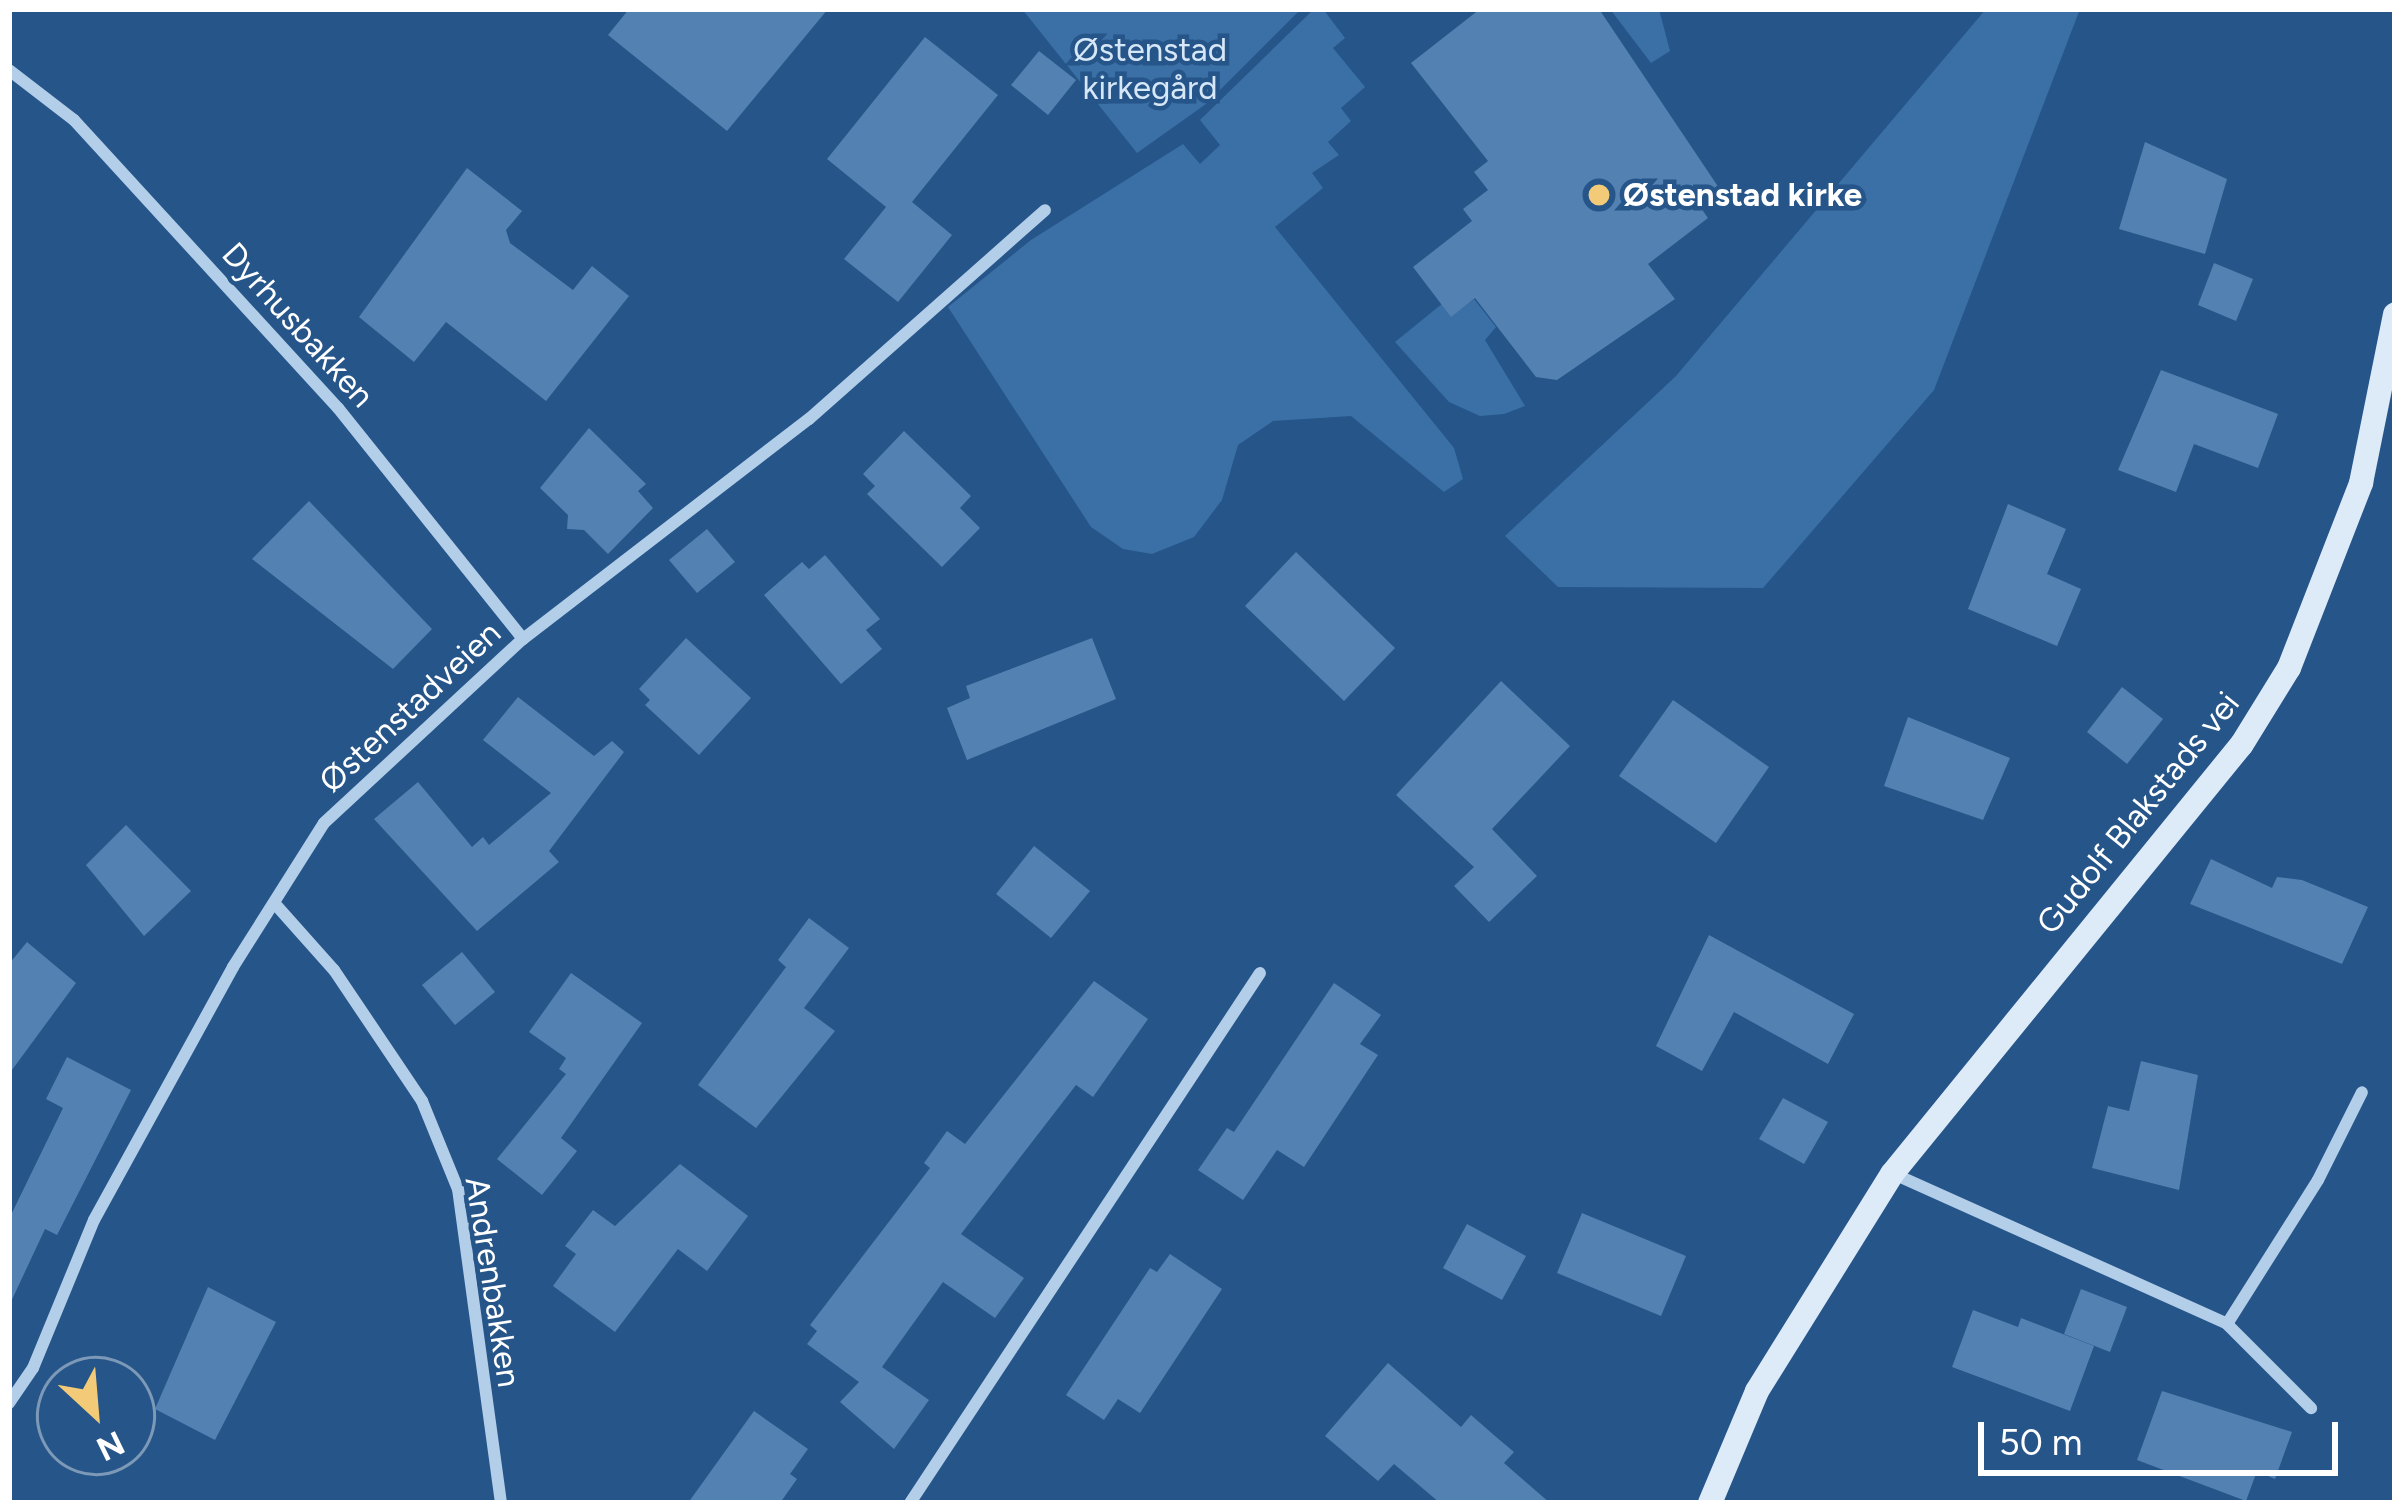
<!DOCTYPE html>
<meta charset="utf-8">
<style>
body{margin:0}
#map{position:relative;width:2404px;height:1512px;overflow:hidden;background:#265589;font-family:Figtree,sans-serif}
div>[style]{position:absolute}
.green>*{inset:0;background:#3a70a6}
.building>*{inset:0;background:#5281b2}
.street>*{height:12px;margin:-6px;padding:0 6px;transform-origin:6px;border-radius:6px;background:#b2cee9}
.secondary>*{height:24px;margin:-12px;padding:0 12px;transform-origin:12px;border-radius:12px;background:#ddeaf8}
.dots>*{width:33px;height:33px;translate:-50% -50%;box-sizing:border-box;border:6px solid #265589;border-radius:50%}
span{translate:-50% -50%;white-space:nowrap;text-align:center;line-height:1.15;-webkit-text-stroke:9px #265589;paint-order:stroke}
.park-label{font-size:33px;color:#d6e7f7}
.poi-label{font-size:33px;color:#fff;font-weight:700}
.left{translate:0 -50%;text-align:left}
.street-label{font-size:33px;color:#fff}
.frame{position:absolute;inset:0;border:12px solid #fff;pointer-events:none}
.north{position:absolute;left:36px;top:1356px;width:120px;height:120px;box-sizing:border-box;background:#265589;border:3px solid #7d99b8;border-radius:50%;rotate:154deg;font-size:33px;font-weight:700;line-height:48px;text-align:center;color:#fff}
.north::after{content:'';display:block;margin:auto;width:42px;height:54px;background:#f3ca77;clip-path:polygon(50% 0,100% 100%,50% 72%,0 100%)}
.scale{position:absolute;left:1978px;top:1422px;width:360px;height:54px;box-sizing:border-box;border:6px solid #fff;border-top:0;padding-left:15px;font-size:36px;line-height:42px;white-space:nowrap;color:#fff;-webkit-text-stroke:9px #265589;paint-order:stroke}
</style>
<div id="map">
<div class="green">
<div style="clip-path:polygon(1022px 9px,1301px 9px,1206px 104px,1137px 153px)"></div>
<div style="clip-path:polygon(1314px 9px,1323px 9px,1345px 38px,1333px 48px,1365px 87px,1341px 108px,1351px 121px,1328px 142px,1339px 155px,1312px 173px,1323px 188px,1275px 227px,1454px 448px,1463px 479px,1444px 492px,1351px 416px,1273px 421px,1238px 445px,1222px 500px,1194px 537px,1152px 554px,1123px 549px,1091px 527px,948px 307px,1031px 240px,1183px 144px,1200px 164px,1220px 145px,1200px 120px)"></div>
<div style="clip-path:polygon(1610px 9px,1659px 9px,1670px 51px,1651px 63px)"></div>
<div style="clip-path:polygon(1986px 9px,2080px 9px,1934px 390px,1763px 588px,1558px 587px,1505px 536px,1676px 376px)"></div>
<div style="clip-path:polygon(1474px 299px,1496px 327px,1485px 340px,1525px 406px,1504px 414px,1480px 416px,1449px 402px,1395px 342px,1443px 303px,1452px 315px)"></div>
</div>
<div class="building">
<div style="clip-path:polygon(629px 9px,828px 9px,727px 131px,608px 35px)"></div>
<div style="clip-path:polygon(1480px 9px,1599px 9px,1719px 188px,1703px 211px,1708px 218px,1648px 264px,1675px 299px,1557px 380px,1536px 377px,1475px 298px,1451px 317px,1413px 267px,1472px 221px,1463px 209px,1488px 190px,1474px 172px,1488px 161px,1411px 63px)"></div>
<div style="clip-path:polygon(925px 37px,998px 95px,912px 202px,952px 235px,898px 302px,844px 259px,886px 207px,827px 159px)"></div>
<div style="clip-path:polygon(1039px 51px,1076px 80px,1048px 115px,1011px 85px)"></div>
<div style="clip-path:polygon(2145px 142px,2227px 179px,2205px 254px,2119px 229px)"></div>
<div style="clip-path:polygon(467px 168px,522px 211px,506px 230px,510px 243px,573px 290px,592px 266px,629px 296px,546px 401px,446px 322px,414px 362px,359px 317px)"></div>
<div style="clip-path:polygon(2214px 263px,2253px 279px,2236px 321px,2198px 305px)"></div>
<div style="clip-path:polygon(2161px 370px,2278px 414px,2258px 468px,2194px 444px,2176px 492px,2118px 470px)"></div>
<div style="clip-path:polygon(589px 428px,646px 484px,638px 491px,653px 508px,608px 554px,584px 530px,567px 529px,568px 515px,540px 488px)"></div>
<div style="clip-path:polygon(904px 431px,971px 496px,960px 508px,980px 528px,942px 567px,867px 494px,875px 486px,863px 474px)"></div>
<div style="clip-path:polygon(309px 501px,432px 629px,393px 669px,252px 559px)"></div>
<div style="clip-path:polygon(2008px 504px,2066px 529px,2047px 574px,2081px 589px,2057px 646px,1968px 609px)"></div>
<div style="clip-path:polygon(707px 529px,735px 562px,697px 593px,669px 560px)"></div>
<div style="clip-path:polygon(1296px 552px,1395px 648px,1344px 701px,1245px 606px)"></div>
<div style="clip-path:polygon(825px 555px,880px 619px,866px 630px,882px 649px,841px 684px,764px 595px,802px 562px,809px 569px)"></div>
<div style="clip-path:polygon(686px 638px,751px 698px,699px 755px,645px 705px,650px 700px,639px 689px)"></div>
<div style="clip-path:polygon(1092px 638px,1116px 699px,967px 760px,947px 708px,970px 698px,966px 686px)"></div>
<div style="clip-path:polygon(1501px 681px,1570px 746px,1492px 829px,1537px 876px,1489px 922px,1454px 886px,1474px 867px,1396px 795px)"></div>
<div style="clip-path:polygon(2122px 687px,2163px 719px,2127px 764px,2087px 732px)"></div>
<div style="clip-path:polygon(518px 697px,594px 756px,612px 741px,624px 752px,549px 851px,559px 862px,477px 931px,374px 819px,418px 782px,472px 847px,483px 837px,489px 845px,551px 793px,483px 740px)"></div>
<div style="clip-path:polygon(1673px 700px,1769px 767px,1716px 843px,1619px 776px)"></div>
<div style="clip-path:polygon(1908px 717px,2010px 758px,1983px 820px,1884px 786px)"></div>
<div style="clip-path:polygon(126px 825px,191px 891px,144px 936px,86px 865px)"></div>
<div style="clip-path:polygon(1034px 846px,1090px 891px,1051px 938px,996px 894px)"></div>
<div style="clip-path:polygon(2211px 859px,2272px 888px,2277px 877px,2302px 880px,2368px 907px,2342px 964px,2190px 904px)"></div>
<div style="clip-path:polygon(809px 918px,849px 948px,804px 1008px,835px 1031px,756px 1128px,698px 1085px,786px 967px,778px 960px)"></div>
<div style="clip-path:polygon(1709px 935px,1854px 1014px,1828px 1064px,1734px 1012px,1702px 1071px,1656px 1046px)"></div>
<div style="clip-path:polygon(27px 942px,76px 983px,9px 1074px,9px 964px)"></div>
<div style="clip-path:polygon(462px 952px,495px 992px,455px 1025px,422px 985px)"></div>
<div style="clip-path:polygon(571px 973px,642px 1023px,561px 1138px,577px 1151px,542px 1195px,497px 1159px,566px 1074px,559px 1069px,566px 1058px,529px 1032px)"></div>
<div style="clip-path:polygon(1094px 981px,1148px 1019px,1093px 1097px,1076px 1085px,961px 1234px,1024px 1278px,995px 1318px,943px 1282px,882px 1367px,929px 1400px,894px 1449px,840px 1402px,859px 1382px,807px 1344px,817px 1331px,810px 1325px,930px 1168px,924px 1163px,947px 1131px,965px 1144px)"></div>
<div style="clip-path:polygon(1334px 983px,1381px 1015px,1360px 1044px,1378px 1055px,1304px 1167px,1277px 1150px,1243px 1200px,1198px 1170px,1227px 1128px,1234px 1132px)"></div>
<div style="clip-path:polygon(67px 1057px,131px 1090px,57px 1235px,45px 1229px,9px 1306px,9px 1219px,63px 1108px,46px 1099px)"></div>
<div style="clip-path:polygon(2141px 1061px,2198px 1075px,2179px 1190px,2092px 1168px,2108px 1106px,2129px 1111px)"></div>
<div style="clip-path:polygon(1783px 1098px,1828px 1122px,1804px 1164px,1759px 1139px)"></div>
<div style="clip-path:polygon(680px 1164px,748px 1216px,707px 1271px,678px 1249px,615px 1332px,553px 1286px,576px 1254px,565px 1246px,593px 1210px,615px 1226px)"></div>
<div style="clip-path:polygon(1582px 1213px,1686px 1256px,1661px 1316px,1557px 1273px)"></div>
<div style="clip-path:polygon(1467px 1224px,1526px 1256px,1502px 1300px,1443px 1268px)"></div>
<div style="clip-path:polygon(1170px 1254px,1222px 1289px,1140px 1413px,1118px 1399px,1104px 1420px,1066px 1395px,1150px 1268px,1157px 1272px)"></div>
<div style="clip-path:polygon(208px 1287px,276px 1322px,215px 1440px,155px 1409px)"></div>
<div style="clip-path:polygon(2081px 1289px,2127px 1307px,2110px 1352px,2064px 1334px)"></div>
<div style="clip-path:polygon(1973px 1310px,2018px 1327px,2021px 1318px,2094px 1346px,2070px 1411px,1952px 1367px)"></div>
<div style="clip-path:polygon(1388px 1363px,1461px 1427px,1471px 1415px,1495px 1436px,1514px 1452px,1504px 1463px,1550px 1503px,1440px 1503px,1394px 1464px,1378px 1481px,1325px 1436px)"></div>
<div style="clip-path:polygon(2162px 1391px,2292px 1432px,2275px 1479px,2257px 1471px,2246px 1501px,2137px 1460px)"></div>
<div style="clip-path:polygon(754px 1411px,808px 1449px,790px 1474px,797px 1479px,780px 1503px,688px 1503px)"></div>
</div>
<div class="street">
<div style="left:9px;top:70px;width:82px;rotate:37.6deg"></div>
<div style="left:74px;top:120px;width:391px;rotate:47.5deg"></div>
<div style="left:338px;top:408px;width:296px;rotate:51.3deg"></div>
<div style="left:276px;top:905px;width:87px;rotate:48.3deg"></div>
<div style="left:334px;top:970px;width:158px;rotate:56.1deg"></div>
<div style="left:422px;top:1101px;width:95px;rotate:67.8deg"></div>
<div style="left:458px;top:1189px;width:317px;rotate:82.2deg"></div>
<div style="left:1894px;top:1174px;width:365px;rotate:24.2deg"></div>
<div style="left:2227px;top:1324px;width:119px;rotate:45deg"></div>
<div style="left:2227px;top:1324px;width:170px;rotate:-57.7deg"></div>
<div style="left:2318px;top:1180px;width:98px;rotate:-63.4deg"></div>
<div style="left:9px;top:1403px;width:42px;rotate:-55.6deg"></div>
<div style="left:33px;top:1368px;width:160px;rotate:-67.6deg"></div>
<div style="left:94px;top:1220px;width:289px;rotate:-61.2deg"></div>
<div style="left:233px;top:967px;width:170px;rotate:-57.7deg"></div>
<div style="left:324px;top:823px;width:271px;rotate:-42.8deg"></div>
<div style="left:523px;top:639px;width:361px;rotate:-37.6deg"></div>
<div style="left:809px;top:419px;width:315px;rotate:-41.5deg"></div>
<div style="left:910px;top:1503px;width:635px;rotate:-56.56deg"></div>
</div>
<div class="secondary">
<div style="left:1710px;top:1503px;width:121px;rotate:-67.2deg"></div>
<div style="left:1757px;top:1391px;width:256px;rotate:-58.1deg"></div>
<div style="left:1892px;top:1174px;width:554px;rotate:-50.86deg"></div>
<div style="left:2242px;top:744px;width:89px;rotate:-58.3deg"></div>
<div style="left:2289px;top:668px;width:199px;rotate:-68.7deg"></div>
<div style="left:2361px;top:483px;width:172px;rotate:-78.6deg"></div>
</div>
<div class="dots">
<div style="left:1599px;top:195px;background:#f3ca77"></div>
</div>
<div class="park-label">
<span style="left:1150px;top:69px">Østenstad<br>kirkegård</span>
</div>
<div class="poi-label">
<span class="left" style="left:1623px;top:195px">Østenstad kirke</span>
</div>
<div class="street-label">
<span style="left:298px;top:325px;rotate:48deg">Dyrhusbakken</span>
<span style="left:410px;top:707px;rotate:-43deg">Østenstadveien</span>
<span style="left:2138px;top:813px;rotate:-51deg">Gudolf Blakstads vei</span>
<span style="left:493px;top:1282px;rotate:81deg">Andrenbakken</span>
</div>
<div class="frame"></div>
<div class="north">N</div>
<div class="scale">50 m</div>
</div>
